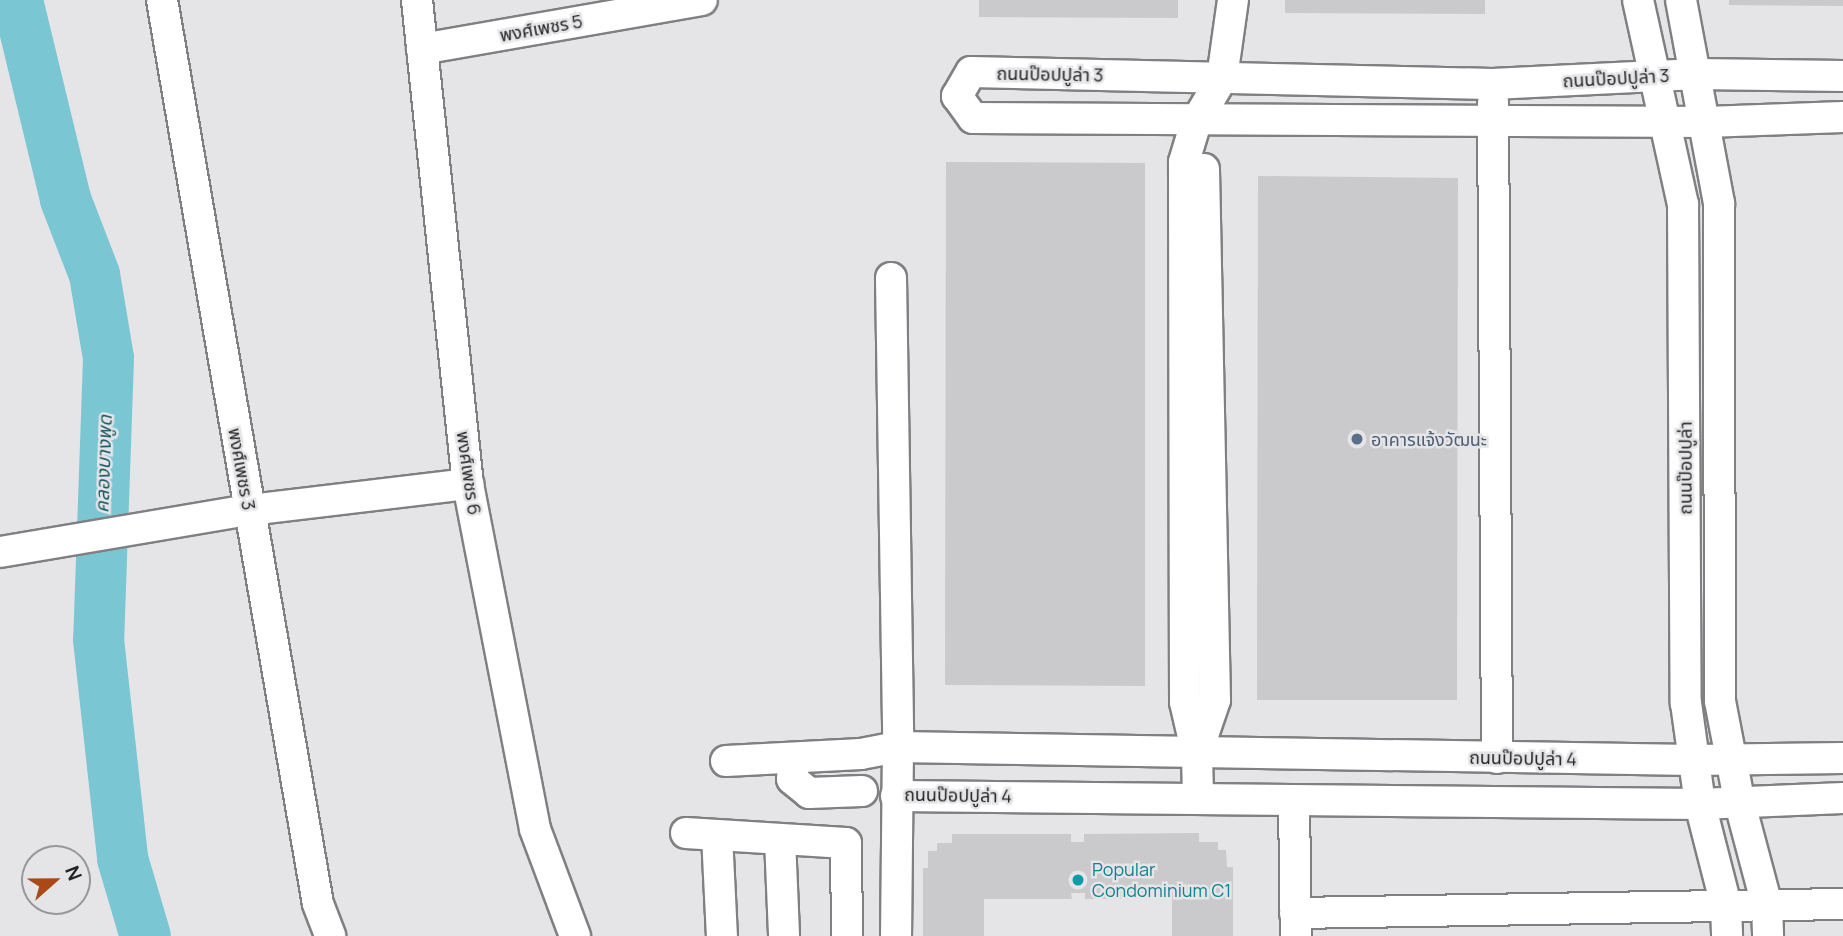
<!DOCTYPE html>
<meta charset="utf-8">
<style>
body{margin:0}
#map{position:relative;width:1843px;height:936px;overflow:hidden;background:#e5e5e8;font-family:Manrope,"Noto Sans Thai",sans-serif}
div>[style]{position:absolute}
.river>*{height:51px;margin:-25.5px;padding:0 25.5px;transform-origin:25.5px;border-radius:25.5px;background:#7ac6d3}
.building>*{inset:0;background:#cacacd}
.roads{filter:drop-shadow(2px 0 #808083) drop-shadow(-2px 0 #808083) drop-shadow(0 2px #808083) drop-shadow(0 -2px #808083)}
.minor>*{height:30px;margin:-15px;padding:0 15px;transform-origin:15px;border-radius:15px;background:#fff}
.dots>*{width:19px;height:19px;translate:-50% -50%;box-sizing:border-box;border:4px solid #e5e5e8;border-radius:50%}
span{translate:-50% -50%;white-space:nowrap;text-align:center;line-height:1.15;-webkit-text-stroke:5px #e5e5e8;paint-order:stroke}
.street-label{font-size:18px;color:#232324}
.service-label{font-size:18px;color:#4e5e75}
.left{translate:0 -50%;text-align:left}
.culture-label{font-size:18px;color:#0d838f}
.water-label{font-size:19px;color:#1a5a64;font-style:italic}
.north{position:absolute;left:21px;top:845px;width:70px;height:70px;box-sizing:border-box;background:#e5e5e8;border:2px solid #97979a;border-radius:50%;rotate:69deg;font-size:19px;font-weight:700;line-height:28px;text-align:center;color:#232324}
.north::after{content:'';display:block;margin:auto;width:24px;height:32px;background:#ac4818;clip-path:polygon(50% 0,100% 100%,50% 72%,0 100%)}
</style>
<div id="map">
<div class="river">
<div style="left:17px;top:0;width:205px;rotate:76.4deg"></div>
<div style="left:65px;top:199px;width:80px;rotate:68.9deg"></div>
<div style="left:94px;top:274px;width:85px;rotate:80.5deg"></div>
<div style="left:108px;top:358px;width:281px;rotate:92deg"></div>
<div style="left:98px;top:639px;width:220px;rotate:83.7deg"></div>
<div style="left:122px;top:858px;width:81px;rotate:73.6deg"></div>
</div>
<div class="building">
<div style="clip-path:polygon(979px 0,1178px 0,1178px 18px,979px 17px)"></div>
<div style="clip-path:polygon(1285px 0,1485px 0,1485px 14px,1285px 13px)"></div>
<div style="clip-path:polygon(1729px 0,1843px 0,1843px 6px,1729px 5px)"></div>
<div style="clip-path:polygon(946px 162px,1145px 163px,1145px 686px,945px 685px)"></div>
<div style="clip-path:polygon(1258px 176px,1458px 178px,1457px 700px,1257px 700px)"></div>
<div style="clip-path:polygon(1199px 833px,1199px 842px,1218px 842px,1218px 850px,1226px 850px,1227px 867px,1233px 867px,1233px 936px,1172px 936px,1172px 899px,1085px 899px,1085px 893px,1071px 893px,1072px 899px,984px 899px,984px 936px,923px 936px,923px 868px,928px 868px,928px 851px,937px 851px,937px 843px,952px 843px,952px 834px,1071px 834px,1071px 842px,1084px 842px,1084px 834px)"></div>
</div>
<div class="roads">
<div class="minor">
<div style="left:162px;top:0;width:917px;rotate:80.21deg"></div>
<div style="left:318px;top:904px;width:34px;rotate:69deg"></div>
<div style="left:417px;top:0;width:487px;rotate:84deg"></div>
<div style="left:468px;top:484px;width:351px;rotate:79deg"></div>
<div style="left:535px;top:829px;width:114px;rotate:69.5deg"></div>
<div style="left:1638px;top:0;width:209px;rotate:77.6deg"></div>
<div style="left:1683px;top:204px;width:499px;rotate:89.7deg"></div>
<div style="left:1686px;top:703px;width:102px;rotate:82.1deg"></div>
<div style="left:1700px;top:804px;width:104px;rotate:75.6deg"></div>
<div style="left:1726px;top:905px;width:31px;rotate:88deg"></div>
<div style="left:1681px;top:0;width:207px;rotate:79.4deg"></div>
<div style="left:1719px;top:203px;width:498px;rotate:89.9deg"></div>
<div style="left:1720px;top:701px;width:101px;rotate:79.1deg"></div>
<div style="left:1739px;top:800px;width:109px;rotate:75.1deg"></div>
<div style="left:1767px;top:905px;width:31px;rotate:88deg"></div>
<div style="left:422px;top:49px;width:284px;rotate:-9.9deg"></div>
<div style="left:1843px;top:76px;width:146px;rotate:-179.2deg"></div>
<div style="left:1697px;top:74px;width:205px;rotate:177.2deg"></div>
<div style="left:1492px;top:84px;width:521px;rotate:-178.68deg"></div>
<div style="left:971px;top:72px;width:28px;rotate:120deg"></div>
<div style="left:957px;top:96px;width:27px;rotate:54deg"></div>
<div style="left:973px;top:118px;width:733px;rotate:0.31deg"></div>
<div style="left:1706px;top:122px;width:137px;rotate:-2.1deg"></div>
<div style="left:1493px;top:102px;width:656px;rotate:89.65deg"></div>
<div style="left:891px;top:278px;width:469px;rotate:89.1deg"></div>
<div style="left:898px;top:747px;width:189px;rotate:90.6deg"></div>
<div style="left:0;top:552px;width:253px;rotate:-9.6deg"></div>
<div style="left:249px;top:510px;width:221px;rotate:-6.8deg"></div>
<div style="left:1197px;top:753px;width:56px;rotate:-71.2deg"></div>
<div style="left:1215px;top:700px;width:531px;rotate:-91.19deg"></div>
<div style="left:794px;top:758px;width:21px;rotate:95deg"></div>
<div style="left:792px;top:779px;width:22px;rotate:39deg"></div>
<div style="left:809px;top:793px;width:53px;rotate:-2.2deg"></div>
<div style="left:726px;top:761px;width:135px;rotate:-3deg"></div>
<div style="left:861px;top:754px;width:38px;rotate:-11deg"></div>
<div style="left:898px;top:747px;width:795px;rotate:0.94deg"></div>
<div style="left:1693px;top:760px;width:150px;rotate:-0.8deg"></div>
<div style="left:896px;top:796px;width:804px;rotate:0.57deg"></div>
<div style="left:1700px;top:804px;width:143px;rotate:-2.4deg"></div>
<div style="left:1198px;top:796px;width:42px;rotate:-91.4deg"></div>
<div style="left:1197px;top:754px;width:53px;rotate:-103deg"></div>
<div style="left:1185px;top:702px;width:540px;rotate:-90.11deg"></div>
<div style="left:1184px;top:162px;width:42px;rotate:-73.3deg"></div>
<div style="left:1196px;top:122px;width:51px;rotate:-59.4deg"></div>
<div style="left:1222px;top:78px;width:79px;rotate:-82deg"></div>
<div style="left:1294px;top:801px;width:135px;rotate:89.2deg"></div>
<div style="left:686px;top:833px;width:160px;rotate:3.6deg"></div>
<div style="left:846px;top:843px;width:93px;rotate:89.4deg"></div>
<div style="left:717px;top:835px;width:101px;rotate:87.2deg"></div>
<div style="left:780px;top:839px;width:97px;rotate:87.6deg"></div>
<div style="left:1295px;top:913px;width:548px;rotate:-0.94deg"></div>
</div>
</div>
<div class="dots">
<div style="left:1357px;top:439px;background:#5c6f8a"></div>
<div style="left:1078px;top:880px;background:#0f9aa8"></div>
</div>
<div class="street-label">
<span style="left:541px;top:28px;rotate:-10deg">พงศ์เพชร 5</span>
<span style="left:1050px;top:74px;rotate:1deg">ถนนป๊อปปูล่า 3</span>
<span style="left:1616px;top:78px;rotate:-3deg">ถนนป๊อปปูล่า 3</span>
<span style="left:1685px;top:468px;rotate:-90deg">ถนนป๊อปปูล่า</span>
<span style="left:242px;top:469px;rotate:80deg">พงศ์เพชร 3</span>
<span style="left:469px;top:473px;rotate:82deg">พงศ์เพชร 6</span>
<span style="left:1523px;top:758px;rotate:1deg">ถนนป๊อปปูล่า 4</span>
<span style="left:958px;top:795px;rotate:1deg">ถนนป๊อปปูล่า 4</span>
</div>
<div class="service-label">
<span class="left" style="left:1371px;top:439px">อาคารแจ้งวัฒนะ</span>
</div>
<div class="culture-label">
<span class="left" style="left:1092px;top:880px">Popular<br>Condominium C1</span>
</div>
<div class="water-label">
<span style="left:104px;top:464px;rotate:-88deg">คลองบางพูด</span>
</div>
<div class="north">N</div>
</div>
